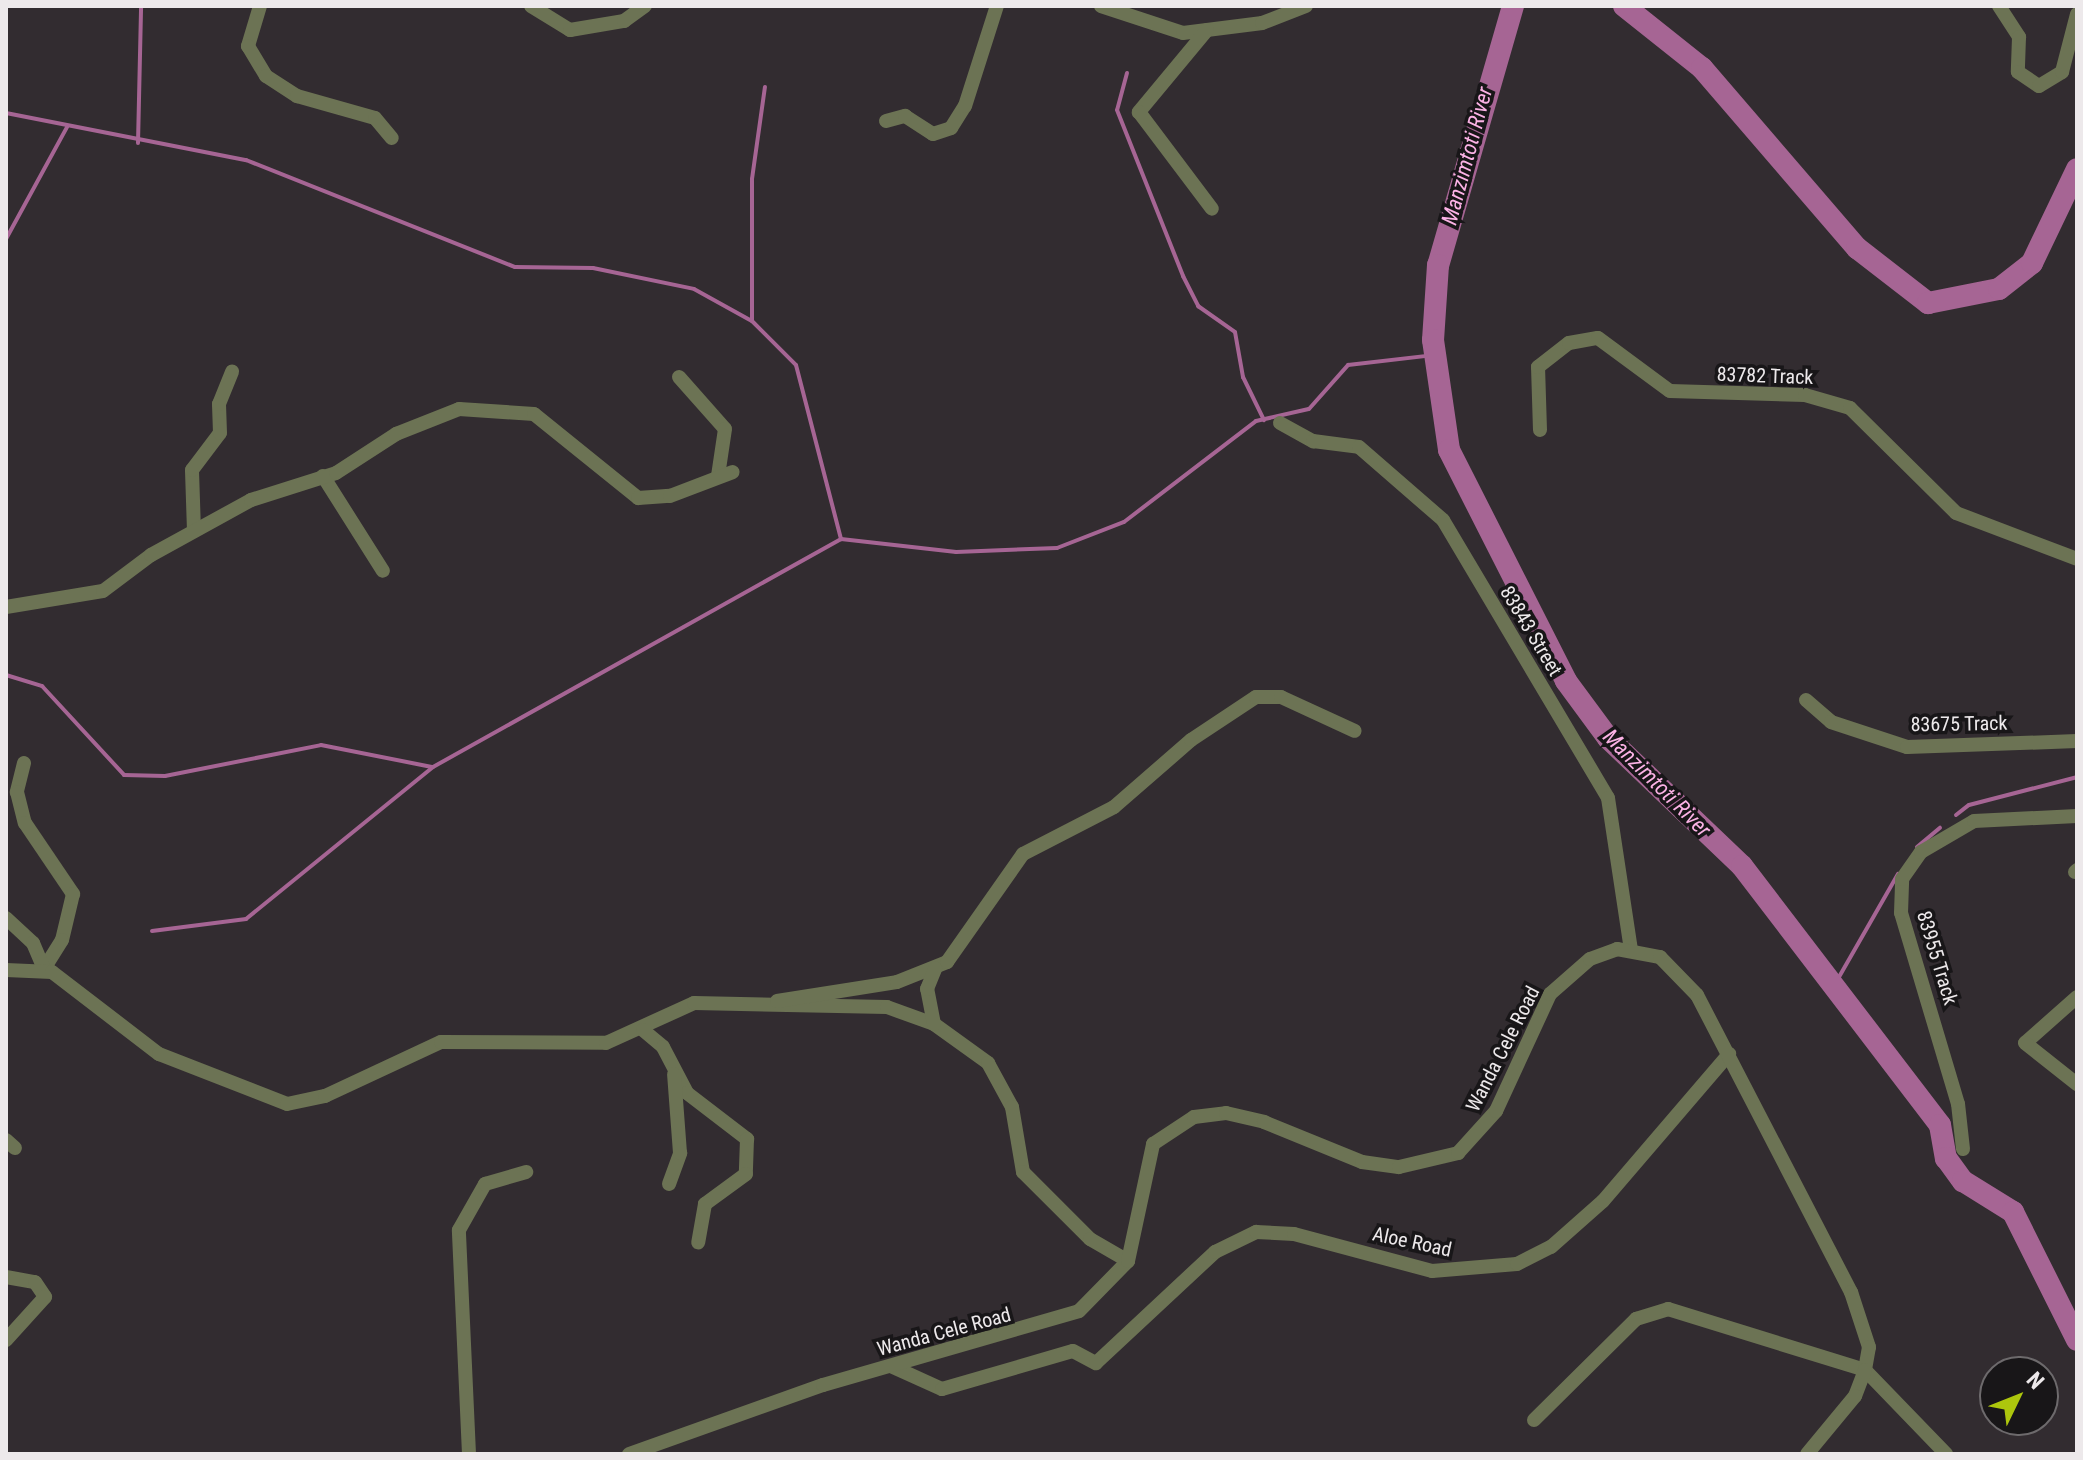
<!DOCTYPE html>
<style>
body{margin:0}
#map{position:relative;width:2083px;height:1460px;overflow:hidden;background:#322c30;font-family:"Roboto Condensed",sans-serif}
div>[style]{position:absolute}
.stream>*{height:4px;margin:-2px;padding:0 2px;transform-origin:2px;border-radius:2px;background:#a66594}
.river>*{height:22px;margin:-11px;padding:0 11px;transform-origin:11px;border-radius:11px;background:#a66594}
.minor>*{height:14px;margin:-7px;padding:0 7px;transform-origin:7px;border-radius:7px;background:#6c7354}
span{translate:-50% -50%;white-space:nowrap;text-align:center;line-height:1.15;-webkit-text-stroke:7px #181618;paint-order:stroke}
.street-label{font-size:20px;color:#ede9eb}
.water-label{font-size:22px;color:#fbb2e5;font-style:italic}
.frame{position:absolute;inset:0;border:8px solid #ede9eb;pointer-events:none}
.north{position:absolute;left:1979px;top:1356px;width:80px;height:80px;box-sizing:border-box;background:#181618;border:2px solid #6d6a6c;border-radius:50%;rotate:47deg;font-size:22px;font-weight:700;line-height:32px;text-align:center;color:#ede9eb}
.north::after{content:'';display:block;margin:auto;width:28px;height:36px;background:#adc60d;clip-path:polygon(50% 0,100% 100%,50% 72%,0 100%)}
</style>
<div id="map">
<div class="stream">
<div style="left:1127px;top:73px;width:38px;rotate:105deg"></div>
<div style="left:1117px;top:110px;width:179px;rotate:68.3deg"></div>
<div style="left:1183px;top:276px;width:34px;rotate:63deg"></div>
<div style="left:1198px;top:306px;width:45px;rotate:35.1deg"></div>
<div style="left:1235px;top:332px;width:46px;rotate:79.9deg"></div>
<div style="left:1243px;top:377px;width:48px;rotate:64deg"></div>
<div style="left:6px;top:113px;width:245px;rotate:11.1deg"></div>
<div style="left:246px;top:160px;width:289px;rotate:21.7deg"></div>
<div style="left:515px;top:267px;width:78px;rotate:0.7deg"></div>
<div style="left:593px;top:268px;width:103px;rotate:11.7deg"></div>
<div style="left:694px;top:289px;width:66px;rotate:28.9deg"></div>
<div style="left:752px;top:321px;width:62px;rotate:45deg"></div>
<div style="left:796px;top:365px;width:180px;rotate:75.5deg"></div>
<div style="left:138px;top:143px;width:137px;rotate:-88.7deg"></div>
<div style="left:6px;top:239px;width:128px;rotate:-61.4deg"></div>
<div style="left:752px;top:320px;width:141px;rotate:-90deg"></div>
<div style="left:752px;top:179px;width:93px;rotate:-82deg"></div>
<div style="left:6px;top:675px;width:38px;rotate:17deg"></div>
<div style="left:42px;top:686px;width:121px;rotate:47.3deg"></div>
<div style="left:124px;top:775px;width:41px;rotate:1.4deg"></div>
<div style="left:165px;top:776px;width:159px;rotate:-11.2deg"></div>
<div style="left:321px;top:745px;width:113px;rotate:11.2deg"></div>
<div style="left:1956px;top:815px;width:16px;rotate:-38deg"></div>
<div style="left:1969px;top:805px;width:112px;rotate:-14.5deg"></div>
<div style="left:1917px;top:847px;width:30px;rotate:-40deg"></div>
<div style="left:152px;top:931px;width:95px;rotate:-7.3deg"></div>
<div style="left:246px;top:919px;width:241px;rotate:-39.1deg"></div>
<div style="left:433px;top:767px;width:467px;rotate:-29.2deg"></div>
<div style="left:841px;top:539px;width:116px;rotate:6.4deg"></div>
<div style="left:956px;top:552px;width:101px;rotate:-2.3deg"></div>
<div style="left:1057px;top:548px;width:72px;rotate:-21.2deg"></div>
<div style="left:1124px;top:522px;width:166px;rotate:-37.4deg"></div>
<div style="left:1256px;top:421px;width:54px;rotate:-12.8deg"></div>
<div style="left:1309px;top:409px;width:59px;rotate:-48.4deg"></div>
<div style="left:1348px;top:365px;width:88px;rotate:-6.6deg"></div>
<div style="left:1835px;top:984px;width:127px;rotate:-60.2deg"></div>
</div>
<div class="river">
<div style="left:1513px;top:6px;width:270px;rotate:106.1deg"></div>
<div style="left:1438px;top:265px;width:75px;rotate:93.8deg"></div>
<div style="left:1433px;top:340px;width:111px;rotate:81.7deg"></div>
<div style="left:1449px;top:450px;width:259px;rotate:63.1deg"></div>
<div style="left:1566px;top:681px;width:71px;rotate:53.6deg"></div>
<div style="left:1608px;top:738px;width:185px;rotate:43.7deg"></div>
<div style="left:1742px;top:866px;width:326px;rotate:52.6deg"></div>
<div style="left:1940px;top:1125px;width:34px;rotate:80deg"></div>
<div style="left:1946px;top:1158px;width:29px;rotate:54deg"></div>
<div style="left:1963px;top:1181px;width:59px;rotate:31.8deg"></div>
<div style="left:2013px;top:1212px;width:143px;rotate:63.4deg"></div>
<div style="left:1624px;top:6px;width:100px;rotate:38.5deg"></div>
<div style="left:1702px;top:68px;width:238px;rotate:49.3deg"></div>
<div style="left:1857px;top:248px;width:90px;rotate:37.8deg"></div>
<div style="left:1928px;top:303px;width:72px;rotate:-11.2deg"></div>
<div style="left:1999px;top:289px;width:42px;rotate:-38.2deg"></div>
<div style="left:2032px;top:263px;width:104px;rotate:-64.4deg"></div>
</div>
<div class="minor">
<div style="left:260px;top:6px;width:42px;rotate:106.7deg"></div>
<div style="left:248px;top:46px;width:35px;rotate:59deg"></div>
<div style="left:266px;top:76px;width:37px;rotate:33deg"></div>
<div style="left:297px;top:96px;width:81px;rotate:15.8deg"></div>
<div style="left:375px;top:118px;width:26px;rotate:50deg"></div>
<div style="left:531px;top:6px;width:46px;rotate:31.6deg"></div>
<div style="left:570px;top:30px;width:55px;rotate:-9.5deg"></div>
<div style="left:624px;top:21px;width:26px;rotate:-36deg"></div>
<div style="left:1101px;top:6px;width:86px;rotate:18.2deg"></div>
<div style="left:1183px;top:33px;width:80px;rotate:-7.2deg"></div>
<div style="left:1262px;top:23px;width:47px;rotate:-21.1deg"></div>
<div style="left:1999px;top:6px;width:37px;rotate:57deg"></div>
<div style="left:2019px;top:37px;width:35px;rotate:92deg"></div>
<div style="left:2018px;top:72px;width:25px;rotate:34deg"></div>
<div style="left:2039px;top:86px;width:27px;rotate:-31deg"></div>
<div style="left:2062px;top:72px;width:60px;rotate:-75.5deg"></div>
<div style="left:1207px;top:30px;width:107px;rotate:129.7deg"></div>
<div style="left:1139px;top:112px;width:121px;rotate:53deg"></div>
<div style="left:886px;top:121px;width:20px;rotate:-15deg"></div>
<div style="left:905px;top:116px;width:33px;rotate:33deg"></div>
<div style="left:933px;top:134px;width:19px;rotate:-18deg"></div>
<div style="left:951px;top:128px;width:26px;rotate:-58deg"></div>
<div style="left:965px;top:106px;width:105px;rotate:-72.3deg"></div>
<div style="left:679px;top:377px;width:69px;rotate:48.5deg"></div>
<div style="left:725px;top:429px;width:48px;rotate:98.5deg"></div>
<div style="left:1280px;top:423px;width:38px;rotate:29deg"></div>
<div style="left:1313px;top:441px;width:46px;rotate:7.4deg"></div>
<div style="left:1359px;top:447px;width:111px;rotate:41deg"></div>
<div style="left:1443px;top:520px;width:323px;rotate:59.3deg"></div>
<div style="left:1608px;top:798px;width:154px;rotate:81.4deg"></div>
<div style="left:1540px;top:430px;width:63px;rotate:-91.8deg"></div>
<div style="left:1538px;top:367px;width:39px;rotate:-38deg"></div>
<div style="left:1569px;top:343px;width:29px;rotate:-10deg"></div>
<div style="left:1598px;top:338px;width:89px;rotate:36.4deg"></div>
<div style="left:1670px;top:391px;width:135px;rotate:1.7deg"></div>
<div style="left:1805px;top:395px;width:47px;rotate:16.1deg"></div>
<div style="left:1850px;top:408px;width:149px;rotate:44.7deg"></div>
<div style="left:1956px;top:513px;width:129px;rotate:20.8deg"></div>
<div style="left:323px;top:476px;width:112px;rotate:57.7deg"></div>
<div style="left:194px;top:531px;width:61px;rotate:-91.9deg"></div>
<div style="left:192px;top:470px;width:46px;rotate:-52.9deg"></div>
<div style="left:220px;top:433px;width:29px;rotate:-92deg"></div>
<div style="left:219px;top:404px;width:35px;rotate:-68deg"></div>
<div style="left:6px;top:607px;width:98px;rotate:-9.4deg"></div>
<div style="left:103px;top:591px;width:60px;rotate:-36.9deg"></div>
<div style="left:151px;top:555px;width:114px;rotate:-28.8deg"></div>
<div style="left:251px;top:500px;width:89px;rotate:-17.6deg"></div>
<div style="left:336px;top:473px;width:72px;rotate:-33deg"></div>
<div style="left:396px;top:434px;width:68px;rotate:-21.6deg"></div>
<div style="left:459px;top:409px;width:75px;rotate:3.8deg"></div>
<div style="left:534px;top:414px;width:134px;rotate:38.9deg"></div>
<div style="left:638px;top:498px;width:32px;rotate:-4deg"></div>
<div style="left:670px;top:496px;width:67px;rotate:-20.9deg"></div>
<div style="left:1806px;top:700px;width:33px;rotate:41deg"></div>
<div style="left:1831px;top:722px;width:80px;rotate:18.2deg"></div>
<div style="left:1907px;top:747px;width:170px;rotate:-2deg"></div>
<div style="left:24px;top:763px;width:30px;rotate:104deg"></div>
<div style="left:17px;top:792px;width:32px;rotate:76deg"></div>
<div style="left:25px;top:823px;width:86px;rotate:55.9deg"></div>
<div style="left:73px;top:894px;width:47px;rotate:103.4deg"></div>
<div style="left:62px;top:940px;width:34px;rotate:122deg"></div>
<div style="left:2075px;top:872px;width:3px;rotate:-45deg"></div>
<div style="left:6px;top:918px;width:37px;rotate:43deg"></div>
<div style="left:33px;top:943px;width:28px;rotate:67deg"></div>
<div style="left:6px;top:970px;width:46px;rotate:2.5deg"></div>
<div style="left:52px;top:972px;width:135px;rotate:37.5deg"></div>
<div style="left:159px;top:1054px;width:137px;rotate:21.3deg"></div>
<div style="left:287px;top:1104px;width:39px;rotate:-12deg"></div>
<div style="left:325px;top:1096px;width:128px;rotate:-25deg"></div>
<div style="left:441px;top:1042px;width:165px;rotate:0.3deg"></div>
<div style="left:606px;top:1043px;width:97px;rotate:-24.4deg"></div>
<div style="left:694px;top:1003px;width:193px;rotate:1.2deg"></div>
<div style="left:887px;top:1007px;width:50px;rotate:19.9deg"></div>
<div style="left:934px;top:1024px;width:67px;rotate:35.8deg"></div>
<div style="left:988px;top:1063px;width:50px;rotate:61.4deg"></div>
<div style="left:1012px;top:1107px;width:66px;rotate:80.4deg"></div>
<div style="left:1023px;top:1172px;width:95px;rotate:45deg"></div>
<div style="left:1090px;top:1239px;width:44px;rotate:30.1deg"></div>
<div style="left:2077px;top:997px;width:69px;rotate:138.5deg"></div>
<div style="left:2025px;top:1043px;width:66px;rotate:38.3deg"></div>
<div style="left:777px;top:1001px;width:121px;rotate:-9deg"></div>
<div style="left:897px;top:982px;width:54px;rotate:-21.8deg"></div>
<div style="left:947px;top:962px;width:132px;rotate:-54.9deg"></div>
<div style="left:1023px;top:854px;width:102px;rotate:-27.3deg"></div>
<div style="left:1114px;top:807px;width:102px;rotate:-41deg"></div>
<div style="left:1191px;top:740px;width:78px;rotate:-33.5deg"></div>
<div style="left:1256px;top:697px;width:25px"></div>
<div style="left:1281px;top:697px;width:81px;rotate:24.7deg"></div>
<div style="left:934px;top:1024px;width:36px;rotate:-101deg"></div>
<div style="left:927px;top:989px;width:22px;rotate:-68deg"></div>
<div style="left:643px;top:1030px;width:26px;rotate:40deg"></div>
<div style="left:663px;top:1047px;width:52px;rotate:62.4deg"></div>
<div style="left:687px;top:1093px;width:76px;rotate:37.5deg"></div>
<div style="left:747px;top:1139px;width:35px;rotate:92deg"></div>
<div style="left:746px;top:1174px;width:51px;rotate:143.8deg"></div>
<div style="left:705px;top:1204px;width:39px;rotate:100deg"></div>
<div style="left:6px;top:1140px;width:12px;rotate:42deg"></div>
<div style="left:1963px;top:1149px;width:45px;rotate:-96.3deg"></div>
<div style="left:1958px;top:1104px;width:199px;rotate:-106.6deg"></div>
<div style="left:1901px;top:913px;width:34px;rotate:-88deg"></div>
<div style="left:1902px;top:879px;width:33px;rotate:-55deg"></div>
<div style="left:1921px;top:852px;width:61px;rotate:-30.3deg"></div>
<div style="left:1974px;top:821px;width:103px;rotate:-2.8deg"></div>
<div style="left:669px;top:1184px;width:33px;rotate:-70deg"></div>
<div style="left:680px;top:1153px;width:79px;rotate:-94.3deg"></div>
<div style="left:6px;top:1277px;width:29px;rotate:10deg"></div>
<div style="left:35px;top:1282px;width:18px;rotate:56deg"></div>
<div style="left:45px;top:1297px;width:58px;rotate:132.2deg"></div>
<div style="left:891px;top:1366px;width:56px;rotate:24.3deg"></div>
<div style="left:942px;top:1389px;width:136px;rotate:-16.2deg"></div>
<div style="left:1073px;top:1351px;width:26px;rotate:28deg"></div>
<div style="left:1096px;top:1363px;width:163px;rotate:-43deg"></div>
<div style="left:1215px;top:1252px;width:46px;rotate:-26deg"></div>
<div style="left:1256px;top:1232px;width:38px;rotate:3deg"></div>
<div style="left:1294px;top:1234px;width:143px;rotate:15deg"></div>
<div style="left:1432px;top:1271px;width:85px;rotate:-4.7deg"></div>
<div style="left:1517px;top:1264px;width:38px;rotate:-27deg"></div>
<div style="left:1551px;top:1247px;width:69px;rotate:-41.5deg"></div>
<div style="left:1603px;top:1201px;width:194px;rotate:-49.4deg"></div>
<div style="left:1534px;top:1420px;width:144px;rotate:-44.7deg"></div>
<div style="left:1636px;top:1319px;width:34px;rotate:-17deg"></div>
<div style="left:1668px;top:1309px;width:206px;rotate:17.2deg"></div>
<div style="left:1865px;top:1370px;width:117px;rotate:46deg"></div>
<div style="left:469px;top:1454px;width:224px;rotate:-92.6deg"></div>
<div style="left:459px;top:1230px;width:53px;rotate:-60.5deg"></div>
<div style="left:485px;top:1184px;width:43px;rotate:-16.3deg"></div>
<div style="left:629px;top:1454px;width:206px;rotate:-19.6deg"></div>
<div style="left:823px;top:1385px;width:266px;rotate:-16.1deg"></div>
<div style="left:1079px;top:1311px;width:70px;rotate:-45.6deg"></div>
<div style="left:1128px;top:1261px;width:120px;rotate:-77.9deg"></div>
<div style="left:1153px;top:1144px;width:49px;rotate:-33.4deg"></div>
<div style="left:1194px;top:1117px;width:32px;rotate:-7deg"></div>
<div style="left:1226px;top:1113px;width:39px;rotate:13deg"></div>
<div style="left:1264px;top:1122px;width:106px;rotate:22.2deg"></div>
<div style="left:1362px;top:1162px;width:37px;rotate:8deg"></div>
<div style="left:1399px;top:1167px;width:61px;rotate:-13.3deg"></div>
<div style="left:1458px;top:1153px;width:57px;rotate:-47.9deg"></div>
<div style="left:1496px;top:1111px;width:129px;rotate:-65.2deg"></div>
<div style="left:1550px;top:994px;width:53px;rotate:-41.2deg"></div>
<div style="left:1590px;top:959px;width:29px;rotate:-20deg"></div>
<div style="left:1617px;top:949px;width:44px;rotate:10.5deg"></div>
<div style="left:1660px;top:957px;width:53px;rotate:45.8deg"></div>
<div style="left:1697px;top:995px;width:335px;rotate:62.6deg"></div>
<div style="left:1851px;top:1292px;width:58px;rotate:71.9deg"></div>
<div style="left:1869px;top:1347px;width:23px;rotate:100deg"></div>
<div style="left:1865px;top:1370px;width:28px;rotate:111deg"></div>
<div style="left:1855px;top:1396px;width:75px;rotate:129.6deg"></div>
</div>
<div class="street-label">
<span style="left:1765px;top:376px;rotate:2deg">83782 Track</span>
<span style="left:1531px;top:631px;rotate:59deg">83843 Street</span>
<span style="left:1959px;top:724px;rotate:-1deg">83675 Track</span>
<span style="left:1937px;top:958px;rotate:73deg">83955 Track</span>
<span style="left:1503px;top:1049px;rotate:-63deg">Wanda Cele Road</span>
<span style="left:1412px;top:1242px;rotate:12deg">Aloe Road</span>
<span style="left:944px;top:1332px;rotate:-15deg">Wanda Cele Road</span>
</div>
<div class="water-label">
<span style="left:1467px;top:156px;rotate:-75deg">Manzimtoti River</span>
<span style="left:1657px;top:783px;rotate:45deg">Manzimtoti River</span>
</div>
<div class="frame"></div>
<div class="north">N</div>
</div>
